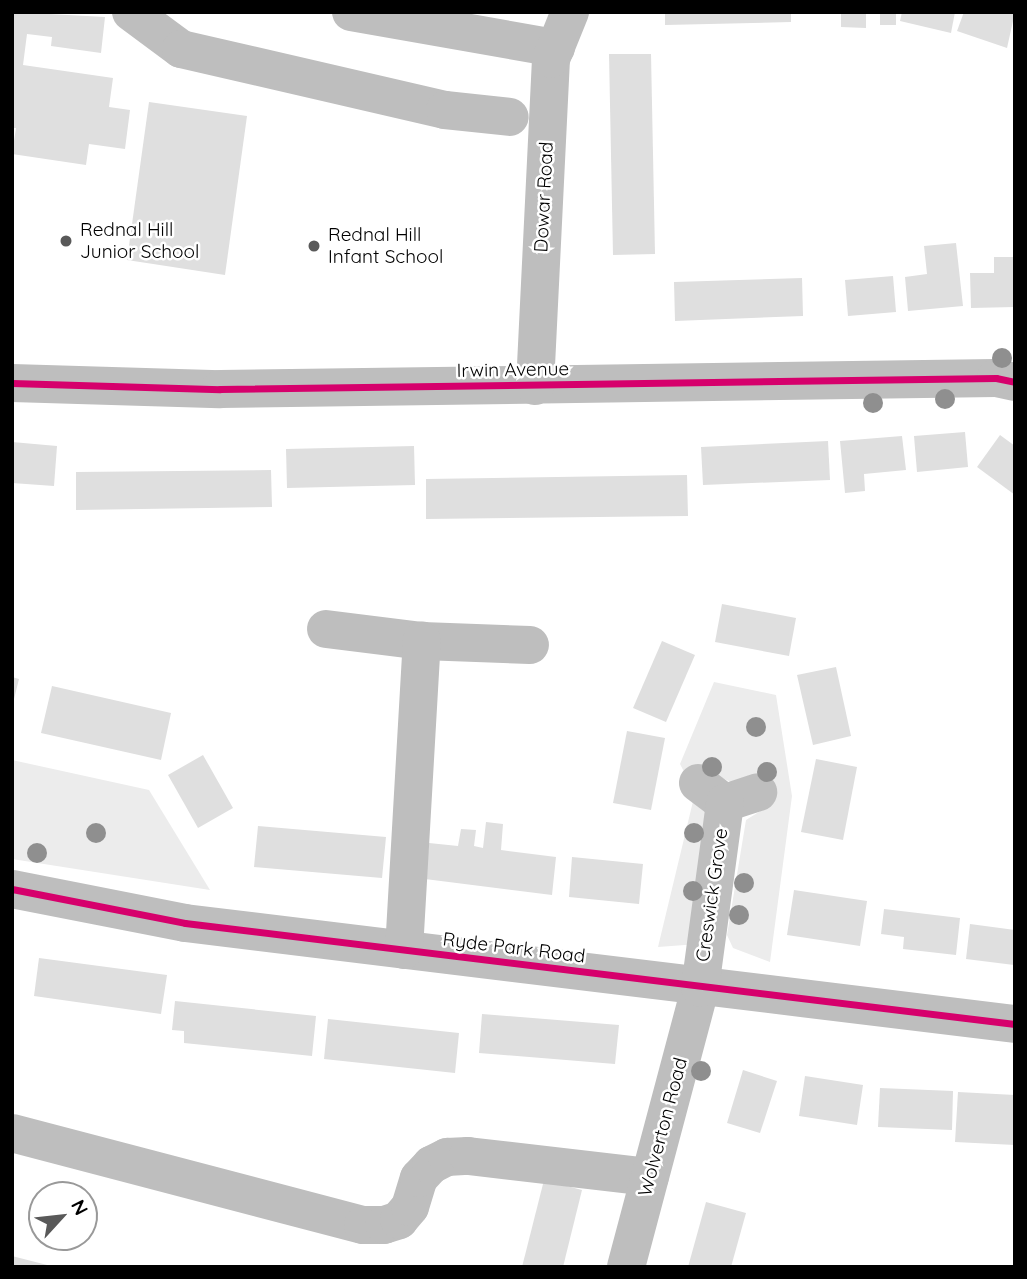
<!DOCTYPE html>
<style>
body{margin:0}
#map{position:relative;width:1027px;height:1279px;overflow:hidden;background:#fff;font-family:Quicksand,sans-serif}
div>[style]{position:absolute}
.green>*{inset:0;background:#ececec}
.building>*{inset:0;background:#dfdfdf}
.minor>*{height:38px;margin:-19px;padding:0 19px;transform-origin:19px;border-radius:19px;background:#bebebe}
.cycleway>*{height:7px;margin:-3.5px;padding:0 3.5px;transform-origin:3.5px;border-radius:3.5px;background:#d6006c}
.trees>*{width:20px;height:20px;margin:-10px;border-radius:50%;background:#8f8f8f}
.dots>*{width:19px;height:19px;translate:-50% -50%;box-sizing:border-box;border:4px solid #fff;border-radius:50%}
span{translate:-50% -50%;white-space:nowrap;text-align:center;line-height:1.15;-webkit-text-stroke:5px #fff;paint-order:stroke}
.street-label{font-size:19px;color:#000}
.poi-label{font-size:19px;color:#000}
.left{translate:0 -50%;text-align:left}
.frame{position:absolute;inset:0;border:14px solid #000;pointer-events:none}
.north{position:absolute;left:28px;top:1181px;width:70px;height:70px;box-sizing:border-box;background:#fff;border:2px solid #999;border-radius:50%;rotate:63deg;font-size:19px;font-weight:700;line-height:28px;text-align:center;color:#000}
.north::after{content:'';display:block;margin:auto;width:24px;height:32px;background:#595959;clip-path:polygon(50% 0,100% 100%,50% 72%,0 100%)}
</style>
<div id="map">
<div class="green">
<div style="clip-path:polygon(714px 682px,776px 695px,792px 796px,770px 962px,733px 948px,727px 935px,746px 820px,767px 807px,736px 784px,712px 774px,698px 944px,658px 947px,695px 793px,680px 764px)"></div>
<div style="clip-path:polygon(12px 760px,149px 790px,210px 890px,12px 859px)"></div>
</div>
<div class="building">
<div style="clip-path:polygon(12px 12px,105px 17px,101px 53px,51px 46px,52px 37px,27px 34px,23px 65px,113px 78px,109px 107px,130px 110px,125px 149px,89px 144px,86px 165px,12px 154px,16px 128px,12px 128px)"></div>
<div style="clip-path:polygon(665px 12px,791px 12px,791px 22px,665px 25px)"></div>
<div style="clip-path:polygon(841px 12px,866px 12px,866px 28px,841px 27px)"></div>
<div style="clip-path:polygon(880px 12px,896px 12px,896px 25px,880px 25px)"></div>
<div style="clip-path:polygon(902px 12px,955px 12px,951px 33px,900px 21px)"></div>
<div style="clip-path:polygon(964px 12px,1015px 12px,1007px 48px,957px 31px)"></div>
<div style="clip-path:polygon(609px 54px,651px 54px,655px 254px,613px 255px)"></div>
<div style="clip-path:polygon(149px 102px,247px 116px,225px 275px,127px 260px)"></div>
<div style="clip-path:polygon(956px 243px,963px 306px,908px 311px,905px 277px,927px 274px,924px 246px)"></div>
<div style="clip-path:polygon(994px 257px,1015px 257px,1015px 307px,971px 308px,970px 273px,994px 273px)"></div>
<div style="clip-path:polygon(893px 276px,896px 312px,848px 316px,845px 280px)"></div>
<div style="clip-path:polygon(802px 278px,803px 316px,675px 321px,674px 282px)"></div>
<div style="clip-path:polygon(965px 432px,968px 467px,917px 472px,914px 436px)"></div>
<div style="clip-path:polygon(1000px 435px,1015px 446px,1015px 495px,977px 467px)"></div>
<div style="clip-path:polygon(902px 436px,906px 470px,864px 474px,865px 491px,845px 493px,840px 441px)"></div>
<div style="clip-path:polygon(828px 441px,830px 480px,703px 485px,701px 447px)"></div>
<div style="clip-path:polygon(12px 442px,57px 446px,54px 486px,12px 483px)"></div>
<div style="clip-path:polygon(414px 446px,415px 485px,287px 488px,286px 449px)"></div>
<div style="clip-path:polygon(271px 470px,272px 507px,76px 510px,76px 472px)"></div>
<div style="clip-path:polygon(687px 475px,688px 516px,426px 519px,426px 479px)"></div>
<div style="clip-path:polygon(722px 604px,796px 618px,789px 656px,715px 642px)"></div>
<div style="clip-path:polygon(662px 641px,695px 655px,666px 722px,633px 708px)"></div>
<div style="clip-path:polygon(836px 667px,851px 736px,813px 745px,797px 675px)"></div>
<div style="clip-path:polygon(12px 677px,19px 679px,13px 703px,12px 703px)"></div>
<div style="clip-path:polygon(52px 686px,171px 713px,161px 760px,41px 733px)"></div>
<div style="clip-path:polygon(627px 731px,665px 738px,651px 810px,613px 803px)"></div>
<div style="clip-path:polygon(203px 755px,233px 808px,198px 828px,168px 775px)"></div>
<div style="clip-path:polygon(816px 759px,857px 767px,843px 840px,801px 832px)"></div>
<div style="clip-path:polygon(486px 822px,503px 824px,501px 850px,556px 857px,552px 895px,425px 879px,429px 843px,458px 846px,461px 829px,476px 830px,474px 846px,483px 848px)"></div>
<div style="clip-path:polygon(258px 826px,386px 837px,382px 878px,254px 867px)"></div>
<div style="clip-path:polygon(572px 857px,643px 864px,639px 904px,569px 897px)"></div>
<div style="clip-path:polygon(794px 890px,867px 901px,860px 946px,787px 935px)"></div>
<div style="clip-path:polygon(884px 909px,960px 918px,956px 955px,903px 949px,904px 937px,881px 934px)"></div>
<div style="clip-path:polygon(970px 924px,1015px 930px,1014px 965px,966px 959px)"></div>
<div style="clip-path:polygon(39px 958px,167px 975px,161px 1014px,34px 996px)"></div>
<div style="clip-path:polygon(175px 1001px,316px 1016px,312px 1056px,184px 1043px,184px 1031px,172px 1030px)"></div>
<div style="clip-path:polygon(482px 1014px,619px 1025px,615px 1064px,479px 1053px)"></div>
<div style="clip-path:polygon(328px 1019px,459px 1033px,455px 1073px,324px 1059px)"></div>
<div style="clip-path:polygon(743px 1070px,777px 1081px,760px 1133px,727px 1123px)"></div>
<div style="clip-path:polygon(805px 1076px,863px 1085px,857px 1125px,799px 1116px)"></div>
<div style="clip-path:polygon(880px 1088px,953px 1091px,952px 1130px,878px 1127px)"></div>
<div style="clip-path:polygon(958px 1092px,1015px 1095px,1015px 1145px,955px 1142px)"></div>
<div style="clip-path:polygon(544px 1180px,582px 1190px,563px 1267px,522px 1267px)"></div>
<div style="clip-path:polygon(706px 1202px,746px 1213px,731px 1267px,688px 1267px)"></div>
<div style="clip-path:polygon(12px 1256px,51px 1266px,51px 1267px,12px 1267px)"></div>
</div>
<div class="minor">
<div style="left:131px;top:12px;width:62px;rotate:36.5deg"></div>
<div style="left:181px;top:49px;width:271px;rotate:13deg"></div>
<div style="left:445px;top:110px;width:65px;rotate:6.1deg"></div>
<div style="left:351px;top:12px;width:208px;rotate:10deg"></div>
<div style="left:12px;top:383px;width:208px;rotate:1.7deg"></div>
<div style="left:220px;top:389px;width:776px;rotate:-0.81deg"></div>
<div style="left:996px;top:378px;width:19px;rotate:12deg"></div>
<div style="left:535px;top:386px;width:327px;rotate:-87.2deg"></div>
<div style="left:551px;top:59px;width:51px;rotate:-68deg"></div>
<div style="left:326px;top:629px;width:97px;rotate:7.1deg"></div>
<div style="left:422px;top:641px;width:108px;rotate:2.1deg"></div>
<div style="left:698px;top:783px;width:34px;rotate:37deg"></div>
<div style="left:725px;top:803px;width:35px;rotate:-18deg"></div>
<div style="left:12px;top:889px;width:176px;rotate:11.1deg"></div>
<div style="left:185px;top:923px;width:836px;rotate:6.94deg"></div>
<div style="left:404px;top:950px;width:310px;rotate:-86.7deg"></div>
<div style="left:12px;top:1133px;width:363px;rotate:14.7deg"></div>
<div style="left:363px;top:1225px;width:21px"></div>
<div style="left:384px;top:1225px;width:16px;rotate:-18deg"></div>
<div style="left:399px;top:1220px;width:17px;rotate:-50deg"></div>
<div style="left:410px;top:1207px;width:30px;rotate:-73deg"></div>
<div style="left:419px;top:1178px;width:18px;rotate:-47deg"></div>
<div style="left:431px;top:1165px;width:18px;rotate:-27deg"></div>
<div style="left:447px;top:1157px;width:21px;rotate:-3deg"></div>
<div style="left:468px;top:1156px;width:183px;rotate:6.6deg"></div>
<div style="left:626px;top:1267px;width:289px;rotate:-75.1deg"></div>
<div style="left:700px;top:988px;width:187px;rotate:-82.3deg"></div>
</div>
<div class="cycleway">
<div style="left:12px;top:383px;width:208px;rotate:1.7deg"></div>
<div style="left:220px;top:389px;width:776px;rotate:-0.81deg"></div>
<div style="left:996px;top:378px;width:19px;rotate:12deg"></div>
<div style="left:12px;top:889px;width:176px;rotate:11.1deg"></div>
<div style="left:185px;top:923px;width:836px;rotate:6.94deg"></div>
</div>
<div class="trees">
<div style="left:1002px;top:358px"></div>
<div style="left:945px;top:399px"></div>
<div style="left:873px;top:403px"></div>
<div style="left:756px;top:727px"></div>
<div style="left:712px;top:767px"></div>
<div style="left:767px;top:772px"></div>
<div style="left:96px;top:833px"></div>
<div style="left:694px;top:833px"></div>
<div style="left:37px;top:853px"></div>
<div style="left:744px;top:883px"></div>
<div style="left:693px;top:891px"></div>
<div style="left:739px;top:915px"></div>
<div style="left:701px;top:1071px"></div>
</div>
<div class="dots">
<div style="left:66px;top:241px;background:#595959"></div>
<div style="left:314px;top:246px;background:#595959"></div>
</div>
<div class="street-label">
<span style="left:544px;top:197px;rotate:-87deg">Dowar Road</span>
<span style="left:513px;top:370px;rotate:-1deg">Irwin Avenue</span>
<span style="left:712px;top:895px;rotate:-82deg">Creswick Grove</span>
<span style="left:514px;top:948px;rotate:7deg">Ryde Park Road</span>
<span style="left:663px;top:1127px;rotate:-75deg">Wolverton Road</span>
</div>
<div class="poi-label">
<span class="left" style="left:80px;top:241px">Rednal Hill<br>Junior School</span>
<span class="left" style="left:328px;top:246px">Rednal Hill<br>Infant School</span>
</div>
<div class="frame"></div>
<div class="north">N</div>
</div>
